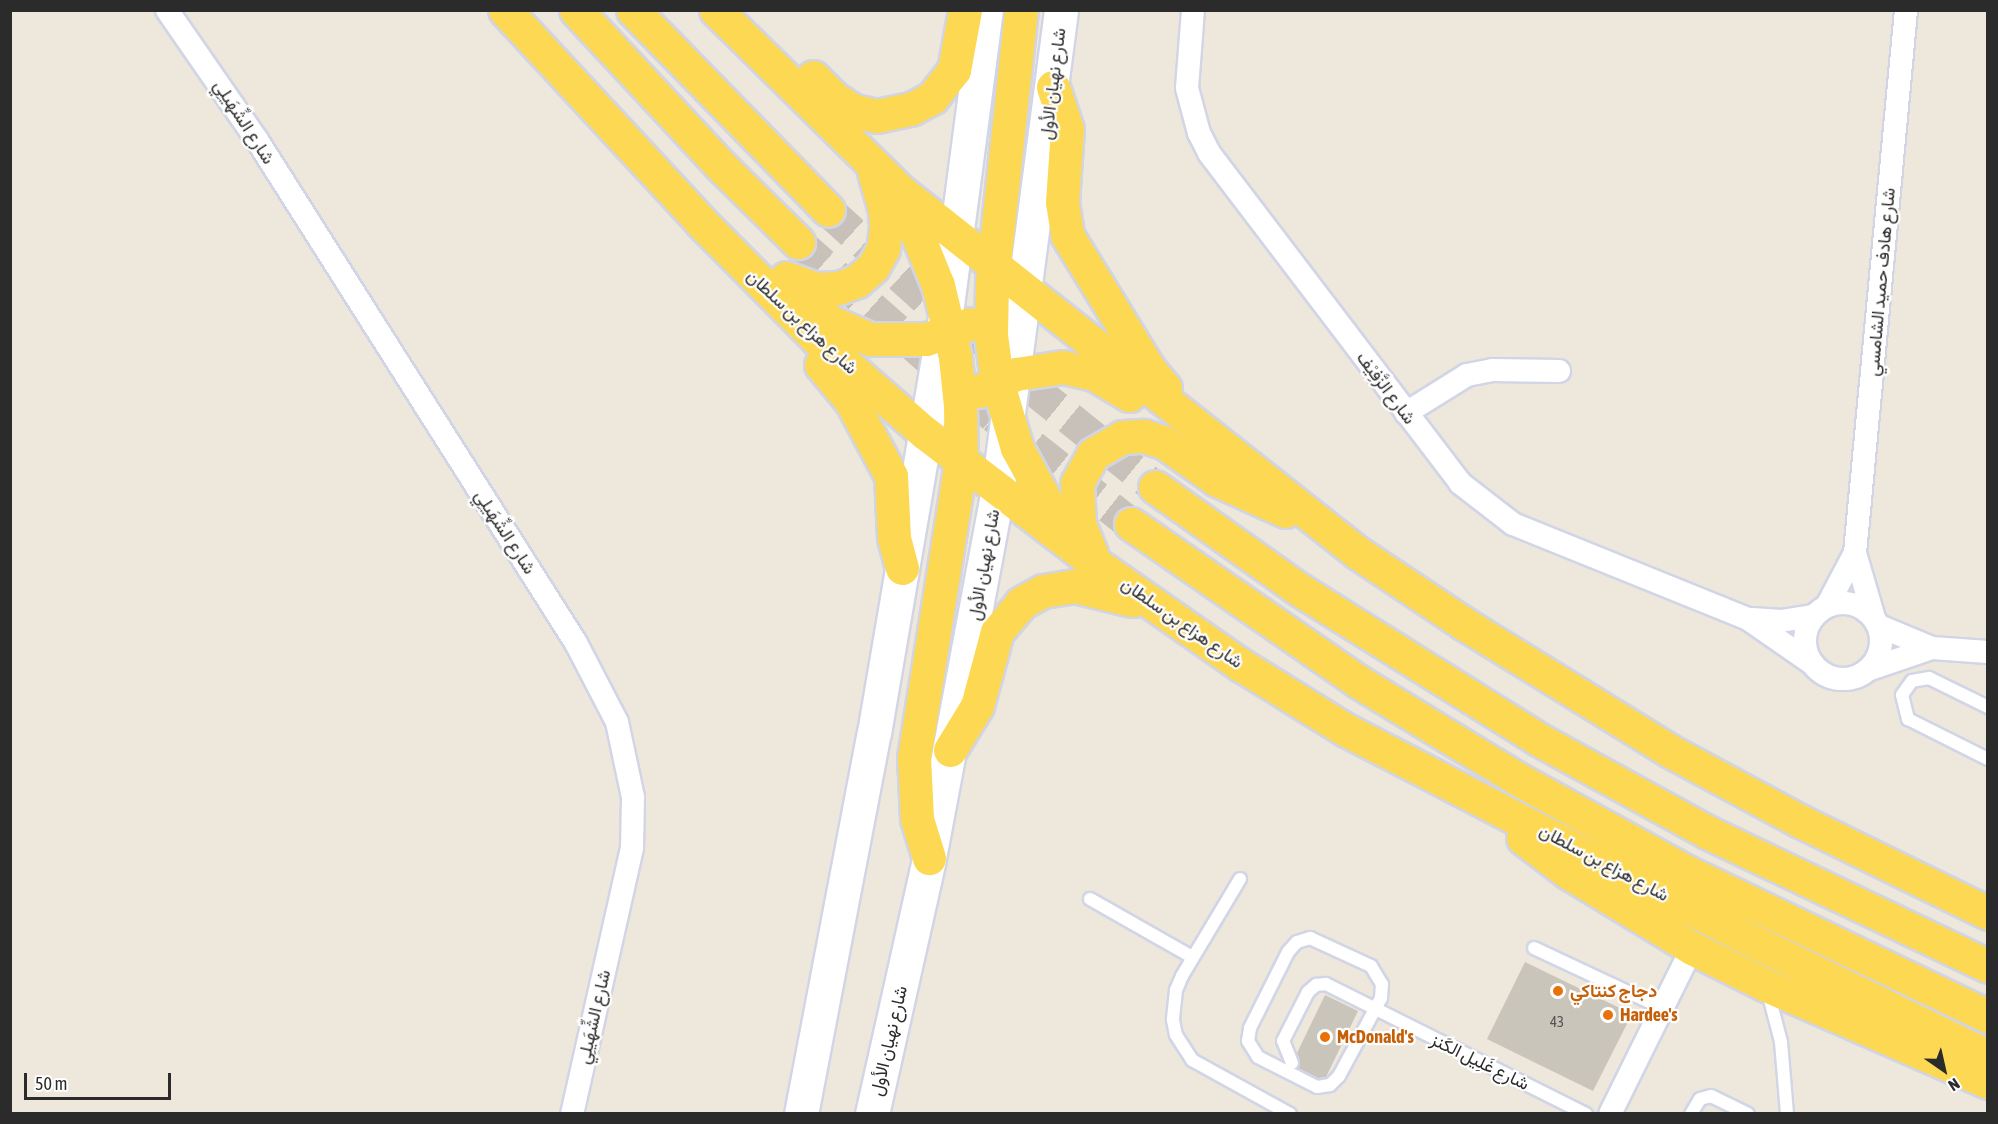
<!DOCTYPE html>
<meta charset="utf-8">
<style>
body{margin:0}
#map{position:relative;width:1998px;height:1124px;overflow:hidden;background:#eee7dc;font-family:"Asap Condensed",Vazirmatn,sans-serif}
div>[style]{position:absolute}
.building>*{inset:0;background:#c9c5bb}
.primary-tunnel>*{height:33px;margin-top:-16.5px;transform-origin:0;background:repeating-linear-gradient(90deg,#c7c1b9 0 33px,transparent 0 49px)}
.roads{filter:drop-shadow(2px 0 #d1d5e5) drop-shadow(-2px 0 #d1d5e5) drop-shadow(0 2px #d1d5e5) drop-shadow(0 -2px #d1d5e5)}
.lane>*{height:12px;margin:-6px;padding:0 6px;transform-origin:6px;border-radius:6px;background:#fff}
.street>*{height:22px;margin:-11px;padding:0 11px;transform-origin:11px;border-radius:11px;background:#fff}
.street>.ring{margin:-11px;padding:0;box-sizing:content-box;background:none;border:22px solid #fff;border-radius:50%}
.secondary>*{height:33px;margin:-16.5px;padding:0 16.5px;transform-origin:16.5px;border-radius:16.5px;background:#fff}
.primary>*{height:33px;margin:-16.5px;padding:0 16.5px;transform-origin:16.5px;border-radius:16.5px;background:#fcd853}
.dots>*{width:16px;height:16px;translate:-50% -50%;box-sizing:border-box;border:3px solid #fff;border-radius:50%}
span{translate:-50% -50%;white-space:nowrap;text-align:center;line-height:1.15;-webkit-text-stroke:4.5px #fff;paint-order:stroke}
.number-label{font-size:15px;color:#52524f}
.number-label span{-webkit-text-stroke-width:0}
.street-label{font-size:18px;color:#2b2b2b}
.food-label{font-size:18px;color:#c56008;font-weight:700}
.left{translate:0 -50%;text-align:left}
.frame{position:absolute;inset:0;border:12px solid #2b2b2b;pointer-events:none}
.north{position:absolute;left:1914px;top:1040px;width:60px;height:60px;-webkit-text-stroke:4px #fff;paint-order:stroke;rotate:146deg;font-size:16px;font-weight:700;line-height:24px;text-align:center;color:#2b2b2b}
.north::after{content:'';display:block;margin:auto;width:21px;height:27px;background:#2b2b2b;clip-path:polygon(50% 0,100% 100%,50% 72%,0 100%)}
.scale{position:absolute;left:24px;top:1073px;width:147px;height:27px;box-sizing:border-box;border:3px solid #2b2b2b;border-top:0;padding-left:8px;font-size:18px;line-height:21px;white-space:nowrap;color:#2b2b2b;-webkit-text-stroke:4px #fff;paint-order:stroke}
</style>
<div id="map">
<div class="building">
<div style="clip-path:polygon(1525px 962px,1632px 1014px,1593px 1091px,1487px 1039px)"></div>
<div style="clip-path:polygon(1325px 995px,1358px 1011px,1326px 1077px,1318px 1078px,1298px 1068px,1297px 1053px)"></div>
</div>
<div class="primary-tunnel">
<div style="left:828px;top:210px;width:171px;rotate:42.2deg"></div>
<div style="left:955px;top:325px;width:257px;rotate:39deg"></div>
<div style="left:798px;top:242px;width:262px;rotate:41.6deg"></div>
<div style="left:994px;top:416px;width:174px;rotate:38.2deg"></div>
</div>
<div class="roads">
<div class="lane">
<div style="left:1988px;top:707px;width:66px;rotate:-153.8deg"></div>
<div style="left:1929px;top:678px;width:17px;rotate:170deg"></div>
<div style="left:1912px;top:681px;width:17px;rotate:126deg"></div>
<div style="left:1902px;top:695px;width:25px;rotate:76deg"></div>
<div style="left:1908px;top:719px;width:89px;rotate:26.6deg"></div>
<div style="left:1240px;top:879px;width:113px;rotate:120.9deg"></div>
<div style="left:1182px;top:976px;width:15px;rotate:113deg"></div>
<div style="left:1176px;top:990px;width:30px;rotate:96deg"></div>
<div style="left:1173px;top:1020px;width:15px;rotate:79deg"></div>
<div style="left:1176px;top:1035px;width:30px;rotate:57deg"></div>
<div style="left:1192px;top:1060px;width:112px;rotate:28.9deg"></div>
<div style="left:1090px;top:899px;width:117px;rotate:29.6deg"></div>
<div style="left:1310px;top:938px;width:67px;rotate:24.7deg"></div>
<div style="left:1371px;top:966px;width:21px;rotate:59deg"></div>
<div style="left:1382px;top:984px;width:14px;rotate:94deg"></div>
<div style="left:1381px;top:998px;width:89px;rotate:118.3deg"></div>
<div style="left:1339px;top:1076px;width:13px;rotate:135deg"></div>
<div style="left:1330px;top:1085px;width:13px;rotate:171deg"></div>
<div style="left:1317px;top:1087px;width:66px;rotate:-153deg"></div>
<div style="left:1258px;top:1057px;width:19px;rotate:-122deg"></div>
<div style="left:1248px;top:1041px;width:13px;rotate:-81deg"></div>
<div style="left:1250px;top:1028px;width:85px;rotate:-63.4deg"></div>
<div style="left:1288px;top:952px;width:13px;rotate:-48deg"></div>
<div style="left:1297px;top:942px;width:14px;rotate:-17deg"></div>
<div style="left:1534px;top:948px;width:141px;rotate:25.1deg"></div>
<div style="left:1768px;top:992px;width:52px;rotate:75.4deg"></div>
<div style="left:1781px;top:1042px;width:72px;rotate:85.2deg"></div>
<div style="left:1292px;top:1063px;width:24px;rotate:-112deg"></div>
<div style="left:1283px;top:1041px;width:55px;rotate:-63deg"></div>
<div style="left:1308px;top:992px;width:11px;rotate:-41deg"></div>
<div style="left:1316px;top:985px;width:10px;rotate:-6deg"></div>
<div style="left:1326px;top:984px;width:291px;rotate:26.6deg"></div>
<div style="left:1691px;top:1114px;width:17px;rotate:-59deg"></div>
<div style="left:1700px;top:1099px;width:11px;rotate:-15deg"></div>
<div style="left:1711px;top:1096px;width:41px;rotate:25.9deg"></div>
</div>
<div class="street">
<div style="left:167px;top:10px;width:158px;rotate:55.3deg"></div>
<div style="left:257px;top:140px;width:596px;rotate:57.62deg"></div>
<div style="left:576px;top:643px;width:89px;rotate:62.6deg"></div>
<div style="left:617px;top:722px;width:77px;rotate:78deg"></div>
<div style="left:633px;top:797px;width:51px;rotate:91.1deg"></div>
<div style="left:632px;top:848px;width:273px;rotate:102.7deg"></div>
<div style="left:1193px;top:10px;width:78px;rotate:94.4deg"></div>
<div style="left:1187px;top:88px;width:47px;rotate:75.1deg"></div>
<div style="left:1199px;top:133px;width:22px;rotate:63deg"></div>
<div style="left:1209px;top:153px;width:415px;rotate:52.7deg"></div>
<div style="left:1460px;top:483px;width:67px;rotate:37.7deg"></div>
<div style="left:1513px;top:524px;width:253px;rotate:22deg"></div>
<div style="left:1748px;top:619px;width:79px;rotate:34.7deg"></div>
<div style="left:1406px;top:413px;width:72px;rotate:-31.9deg"></div>
<div style="left:1467px;top:375px;width:25px;rotate:-11deg"></div>
<div style="left:1492px;top:370px;width:67px;rotate:0.9deg"></div>
<div class="ring" style="left:1805px;top:603px;width:54px;height:54px"></div>
<div style="left:1827px;top:606px;width:60px;rotate:-62.2deg"></div>
<div style="left:1874px;top:618px;width:68px;rotate:-106.3deg"></div>
<div style="left:1855px;top:553px;width:545px;rotate:-84.63deg"></div>
<div style="left:1753px;top:619px;width:28px;rotate:4deg"></div>
<div style="left:1781px;top:621px;width:33px;rotate:-9deg"></div>
<div style="left:1879px;top:626px;width:57px;rotate:22.5deg"></div>
<div style="left:1932px;top:648px;width:56px;rotate:4.1deg"></div>
<div style="left:1870px;top:669px;width:65px;rotate:-18.7deg"></div>
<div style="left:1610px;top:1114px;width:185px;rotate:-63.7deg"></div>
</div>
<div class="secondary">
<div style="left:801px;top:1114px;width:388px;rotate:-79.2deg"></div>
<div style="left:874px;top:733px;width:426px;rotate:-80.3deg"></div>
<div style="left:946px;top:313px;width:306px;rotate:-82.5deg"></div>
<div style="left:872px;top:1114px;width:262px;rotate:-77.4deg"></div>
<div style="left:929px;top:858px;width:375px;rotate:-79.4deg"></div>
<div style="left:998px;top:489px;width:483px;rotate:-82.5deg"></div>
</div>
<div class="primary">
<div style="left:505px;top:10px;width:289px;rotate:47.2deg"></div>
<div style="left:701px;top:222px;width:163px;rotate:45.2deg"></div>
<div style="left:816px;top:338px;width:145px;rotate:41.1deg"></div>
<div style="left:925px;top:433px;width:215px;rotate:37.5deg"></div>
<div style="left:1096px;top:564px;width:177px;rotate:34.9deg"></div>
<div style="left:1241px;top:665px;width:123px;rotate:31.8deg"></div>
<div style="left:1346px;top:730px;width:465px;rotate:27.4deg"></div>
<div style="left:1759px;top:944px;width:255px;rotate:26.1deg"></div>
<div style="left:576px;top:10px;width:214px;rotate:47.1deg"></div>
<div style="left:722px;top:167px;width:107px;rotate:44.6deg"></div>
<div style="left:633px;top:10px;width:279px;rotate:45.7deg"></div>
<div style="left:716px;top:10px;width:257px;rotate:44.5deg"></div>
<div style="left:899px;top:190px;width:585px;rotate:38.34deg"></div>
<div style="left:1358px;top:553px;width:126px;rotate:33.7deg"></div>
<div style="left:1463px;top:623px;width:243px;rotate:31.7deg"></div>
<div style="left:1670px;top:751px;width:148px;rotate:28.3deg"></div>
<div style="left:1800px;top:821px;width:209px;rotate:26.1deg"></div>
<div style="left:1021px;top:10px;width:274px;rotate:96.1deg"></div>
<div style="left:992px;top:282px;width:53px;rotate:91.1deg"></div>
<div style="left:991px;top:335px;width:46px;rotate:82.6deg"></div>
<div style="left:997px;top:381px;width:70px;rotate:73.4deg"></div>
<div style="left:1017px;top:448px;width:92px;rotate:61.5deg"></div>
<div style="left:813px;top:77px;width:30px;rotate:45deg"></div>
<div style="left:834px;top:98px;width:24px;rotate:33deg"></div>
<div style="left:854px;top:111px;width:24px;rotate:12deg"></div>
<div style="left:877px;top:116px;width:35px;rotate:-12deg"></div>
<div style="left:911px;top:109px;width:24px;rotate:-28deg"></div>
<div style="left:932px;top:98px;width:36px;rotate:-52deg"></div>
<div style="left:954px;top:70px;width:61px;rotate:-79.6deg"></div>
<div style="left:1053px;top:87px;width:44px;rotate:71.6deg"></div>
<div style="left:1067px;top:129px;width:73px;rotate:93.9deg"></div>
<div style="left:1062px;top:202px;width:33px;rotate:81deg"></div>
<div style="left:1067px;top:235px;width:157px;rotate:58.5deg"></div>
<div style="left:1149px;top:369px;width:25px;rotate:50deg"></div>
<div style="left:902px;top:197px;width:95px;rotate:67.8deg"></div>
<div style="left:938px;top:285px;width:74px;rotate:76.7deg"></div>
<div style="left:955px;top:357px;width:48px;rotate:84.1deg"></div>
<div style="left:960px;top:405px;width:56px;rotate:89deg"></div>
<div style="left:961px;top:461px;width:300px;rotate:99deg"></div>
<div style="left:914px;top:757px;width:62px;rotate:87.2deg"></div>
<div style="left:917px;top:819px;width:41px;rotate:72.9deg"></div>
<div style="left:786px;top:278px;width:33px;rotate:20deg"></div>
<div style="left:817px;top:289px;width:21px;rotate:-3deg"></div>
<div style="left:838px;top:288px;width:20px;rotate:-20deg"></div>
<div style="left:857px;top:281px;width:21px;rotate:-41deg"></div>
<div style="left:873px;top:267px;width:21px;rotate:-61deg"></div>
<div style="left:883px;top:249px;width:21px;rotate:-82deg"></div>
<div style="left:886px;top:228px;width:17px;rotate:-93deg"></div>
<div style="left:885px;top:211px;width:41px;rotate:-105.8deg"></div>
<div style="left:803px;top:298px;width:37px;rotate:41deg"></div>
<div style="left:831px;top:322px;width:43px;rotate:23.6deg"></div>
<div style="left:870px;top:339px;width:56px"></div>
<div style="left:926px;top:339px;width:46px;rotate:-18.8deg"></div>
<div style="left:821px;top:365px;width:47px;rotate:50.2deg"></div>
<div style="left:851px;top:401px;width:85px;rotate:61.9deg"></div>
<div style="left:891px;top:476px;width:62px;rotate:87.2deg"></div>
<div style="left:894px;top:538px;width:31px;rotate:75deg"></div>
<div style="left:979px;top:391px;width:41px;rotate:-24.7deg"></div>
<div style="left:1016px;top:374px;width:48px;rotate:-8.5deg"></div>
<div style="left:1063px;top:367px;width:32px;rotate:13deg"></div>
<div style="left:1094px;top:374px;width:41px;rotate:31deg"></div>
<div style="left:1155px;top:487px;width:178px;rotate:35.4deg"></div>
<div style="left:1300px;top:590px;width:281px;rotate:32deg"></div>
<div style="left:1538px;top:739px;width:193px;rotate:28.8deg"></div>
<div style="left:1707px;top:832px;width:311px;rotate:25.5deg"></div>
<div style="left:1131px;top:524px;width:277px;rotate:34.7deg"></div>
<div style="left:1359px;top:682px;width:184px;rotate:31.4deg"></div>
<div style="left:1516px;top:778px;width:195px;rotate:28.8deg"></div>
<div style="left:1687px;top:872px;width:334px;rotate:25.6deg"></div>
<div style="left:1091px;top:553px;width:32px;rotate:-112deg"></div>
<div style="left:1079px;top:523px;width:40px;rotate:-92.9deg"></div>
<div style="left:1077px;top:483px;width:33px;rotate:-61deg"></div>
<div style="left:1093px;top:454px;width:34px;rotate:-30deg"></div>
<div style="left:1122px;top:437px;width:22px;rotate:-3deg"></div>
<div style="left:1144px;top:436px;width:22px;rotate:18deg"></div>
<div style="left:1165px;top:443px;width:64px;rotate:35.4deg"></div>
<div style="left:1217px;top:480px;width:75px;rotate:24.5deg"></div>
<div style="left:950px;top:750px;width:52px;rotate:-58.5deg"></div>
<div style="left:977px;top:706px;width:77px;rotate:-74.9deg"></div>
<div style="left:997px;top:632px;width:38px;rotate:-50deg"></div>
<div style="left:1021px;top:603px;width:25px;rotate:-29deg"></div>
<div style="left:1043px;top:591px;width:31px;rotate:-9deg"></div>
<div style="left:1074px;top:586px;width:60px;rotate:13.6deg"></div>
<div style="left:1523px;top:838px;width:58px;rotate:37.3deg"></div>
<div style="left:1569px;top:873px;width:144px;rotate:31.4deg"></div>
<div style="left:1692px;top:948px;width:83px;rotate:26.6deg"></div>
<div style="left:1766px;top:985px;width:242px;rotate:23.6deg"></div>
</div>
</div>
<div class="dots">
<div style="left:1558px;top:991px;background:#e8710a"></div>
<div style="left:1608px;top:1015px;background:#e8710a"></div>
<div style="left:1325px;top:1037px;background:#e8710a"></div>
</div>
<div class="number-label">
<span style="left:1557px;top:1022px">43</span>
</div>
<div class="street-label">
<span style="left:1053px;top:84px;rotate:-83deg">شارع نهيان الأول</span>
<span style="left:244px;top:122px;rotate:57deg">شارع الشِّهَيلِي</span>
<span style="left:1881px;top:282px;rotate:-85deg">شارع هادف حميد الشامسي</span>
<span style="left:802px;top:322px;rotate:43deg">شارع هزاع بن سلطان</span>
<span style="left:1386px;top:388px;rotate:53deg">شارع الزَّفِيْف</span>
<span style="left:505px;top:532px;rotate:57deg">شارع الشِّهَيلِي</span>
<span style="left:984px;top:565px;rotate:-80deg">شارع نهيان الأول</span>
<span style="left:1182px;top:623px;rotate:35deg">شارع هزاع بن سلطان</span>
<span style="left:1604px;top:863px;rotate:28deg">شارع هزاع بن سلطان</span>
<span style="left:594px;top:1017px;rotate:-77deg">شارع الشِّهَيلِي</span>
<span style="left:889px;top:1041px;rotate:-77deg">شارع نهيان الأول</span>
<span style="left:1480px;top:1062px;rotate:26deg">شارع غَلِيل الكَنز</span>
</div>
<div class="food-label">
<span class="left" style="left:1570px;top:991px">دجاج كنتاكي</span>
<span class="left" style="left:1620px;top:1015px">Hardee's</span>
<span class="left" style="left:1337px;top:1037px">McDonald's</span>
</div>
<div class="frame"></div>
<div class="north">N</div>
<div class="scale">50 m</div>
</div>
